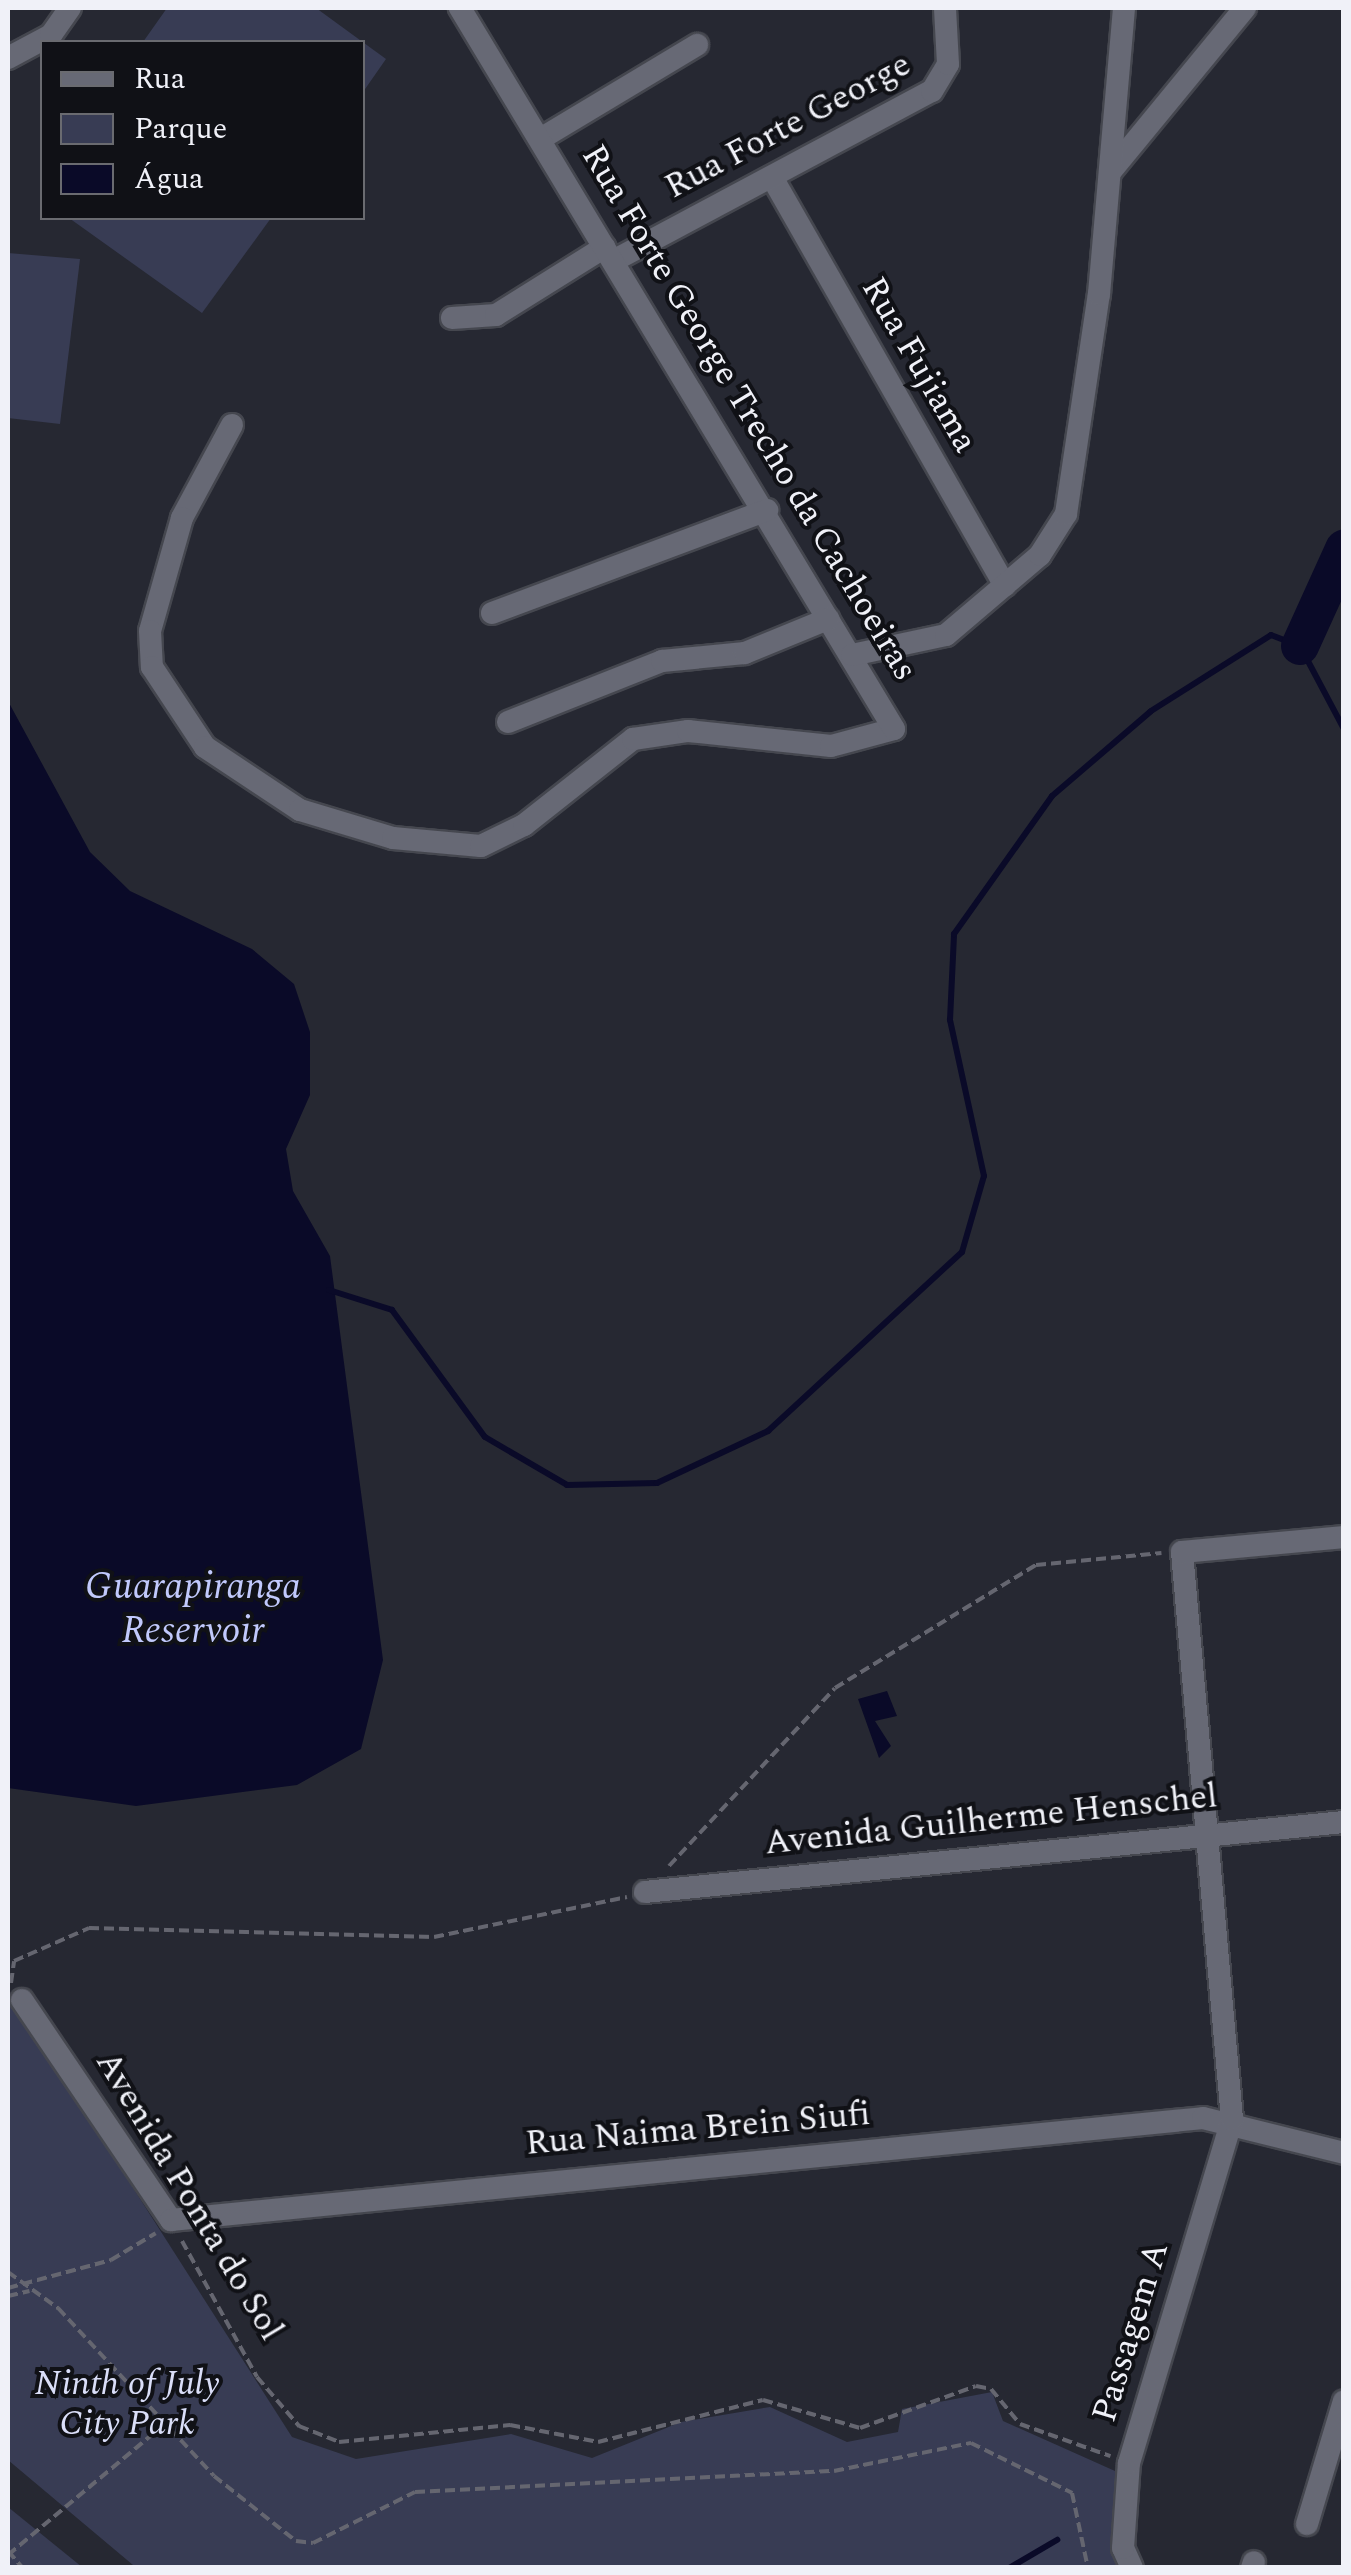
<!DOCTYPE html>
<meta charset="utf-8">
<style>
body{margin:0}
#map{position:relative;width:1351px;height:2575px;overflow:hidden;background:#262832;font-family:Spectral,serif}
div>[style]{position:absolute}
.green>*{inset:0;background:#383c54}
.water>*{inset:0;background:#0a0a28}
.stream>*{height:6px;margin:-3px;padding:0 3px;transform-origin:3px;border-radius:3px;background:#0a0a28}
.river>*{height:38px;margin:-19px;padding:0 19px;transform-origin:19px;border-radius:19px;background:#0a0a28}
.path>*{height:4px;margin-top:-2px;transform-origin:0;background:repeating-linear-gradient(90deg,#656670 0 10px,transparent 0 15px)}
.roads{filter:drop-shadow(2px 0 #45474f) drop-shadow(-2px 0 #45474f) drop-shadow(0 2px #45474f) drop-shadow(0 -2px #45474f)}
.minor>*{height:22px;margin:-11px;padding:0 11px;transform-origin:11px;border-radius:11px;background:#676975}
span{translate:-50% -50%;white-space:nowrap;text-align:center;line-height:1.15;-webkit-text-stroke:8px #101116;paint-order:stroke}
.street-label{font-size:35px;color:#f0f1f8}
.park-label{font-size:35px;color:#dadef8;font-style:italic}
.water-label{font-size:38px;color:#c1c9fc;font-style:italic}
.frame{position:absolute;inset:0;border:10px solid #f0f1f8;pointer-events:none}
.legend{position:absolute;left:40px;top:40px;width:325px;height:180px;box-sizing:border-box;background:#101116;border:2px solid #6a6b70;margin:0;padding:12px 18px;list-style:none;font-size:30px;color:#f0f1f8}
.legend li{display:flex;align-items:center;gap:20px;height:50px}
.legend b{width:50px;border:2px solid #6a6b70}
</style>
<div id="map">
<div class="green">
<div style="clip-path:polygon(167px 8px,316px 8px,386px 59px,363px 92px,362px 42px,143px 42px)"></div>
<div style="clip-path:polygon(69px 218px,271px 218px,202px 313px)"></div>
<div style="clip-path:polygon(8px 253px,80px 259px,60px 424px,8px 418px)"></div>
<div style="clip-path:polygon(8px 1992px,292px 2437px,356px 2459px,511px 2434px,592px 2458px,681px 2422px,770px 2407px,847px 2442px,898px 2432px,902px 2409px,992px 2392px,1003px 2421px,1115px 2471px,1123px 2567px,133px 2565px,8px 2460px)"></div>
<div style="clip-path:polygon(8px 2507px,82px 2567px,8px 2567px)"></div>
</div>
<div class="water">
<div style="clip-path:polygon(8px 701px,90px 852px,130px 891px,252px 949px,294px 984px,310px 1032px,310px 1095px,286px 1149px,293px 1191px,330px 1256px,383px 1660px,361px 1749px,297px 1785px,136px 1806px,8px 1788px)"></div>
<div style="clip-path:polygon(887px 1691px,897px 1716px,875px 1721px,891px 1746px,879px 1758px,858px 1699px)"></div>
</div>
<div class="stream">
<div style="left:329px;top:1290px;width:66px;rotate:17.6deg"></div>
<div style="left:392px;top:1310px;width:157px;rotate:53.8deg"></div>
<div style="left:485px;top:1437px;width:95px;rotate:30.3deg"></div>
<div style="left:567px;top:1485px;width:90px;rotate:-1.3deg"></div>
<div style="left:657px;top:1483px;width:123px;rotate:-25.1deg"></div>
<div style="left:768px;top:1431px;width:264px;rotate:-42.7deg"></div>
<div style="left:962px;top:1252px;width:79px;rotate:-73.9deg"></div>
<div style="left:984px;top:1176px;width:160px;rotate:-102.3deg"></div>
<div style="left:950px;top:1020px;width:86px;rotate:-87.3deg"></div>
<div style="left:954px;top:934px;width:169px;rotate:-54.6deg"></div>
<div style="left:1052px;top:796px;width:130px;rotate:-40.6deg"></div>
<div style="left:1151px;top:711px;width:142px;rotate:-32.3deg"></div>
<div style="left:1271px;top:635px;width:31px;rotate:21deg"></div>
<div style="left:1300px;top:646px;width:94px;rotate:62.1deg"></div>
<div style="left:1009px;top:2568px;width:56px;rotate:-30.3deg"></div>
</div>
<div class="river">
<div style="left:1300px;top:646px;width:107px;rotate:-65.6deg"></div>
</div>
<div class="path">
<div style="left:669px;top:1866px;width:243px;rotate:-47deg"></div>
<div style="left:835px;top:1688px;width:236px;rotate:-31.5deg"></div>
<div style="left:1036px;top:1565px;width:126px;rotate:-5.5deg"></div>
<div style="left:11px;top:1983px;width:22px;rotate:-82deg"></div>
<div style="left:14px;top:1961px;width:82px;rotate:-23.7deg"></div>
<div style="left:89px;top:1928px;width:345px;rotate:1.5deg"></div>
<div style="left:434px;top:1937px;width:197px;rotate:-11.7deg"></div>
<div style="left:182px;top:2241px;width:155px;rotate:61.1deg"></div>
<div style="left:257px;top:2377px;width:65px;rotate:49.4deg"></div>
<div style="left:299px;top:2426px;width:43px;rotate:21.8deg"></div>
<div style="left:339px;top:2442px;width:172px;rotate:-5.7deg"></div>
<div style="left:510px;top:2425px;width:90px;rotate:10.9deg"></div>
<div style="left:598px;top:2442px;width:170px;rotate:-14.3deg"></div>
<div style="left:763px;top:2400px;width:101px;rotate:16.1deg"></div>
<div style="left:860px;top:2428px;width:123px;rotate:-19.9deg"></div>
<div style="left:976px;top:2386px;width:15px;rotate:11deg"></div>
<div style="left:991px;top:2389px;width:45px;rotate:50.4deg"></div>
<div style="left:1020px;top:2424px;width:96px;rotate:19.6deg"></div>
<div style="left:8px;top:2272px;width:62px;rotate:35.8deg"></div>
<div style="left:58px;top:2308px;width:229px;rotate:47.1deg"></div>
<div style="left:214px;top:2476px;width:105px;rotate:38.4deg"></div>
<div style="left:296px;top:2541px;width:17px;rotate:7deg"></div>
<div style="left:313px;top:2543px;width:114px;rotate:-26.6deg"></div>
<div style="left:415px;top:2492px;width:420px;rotate:-2.9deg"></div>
<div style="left:834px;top:2471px;width:140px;rotate:-11.6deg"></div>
<div style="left:971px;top:2443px;width:113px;rotate:26.3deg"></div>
<div style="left:1072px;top:2493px;width:77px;rotate:78deg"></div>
<div style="left:8px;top:2288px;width:107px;rotate:-15.2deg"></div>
<div style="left:111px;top:2260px;width:52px;rotate:-31deg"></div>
<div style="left:8px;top:2296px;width:22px;rotate:-13deg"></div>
<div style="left:8px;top:2551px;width:23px;rotate:49deg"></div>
<div style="left:8px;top:2555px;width:206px;rotate:-39.9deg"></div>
</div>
<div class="roads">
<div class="minor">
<div style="left:8px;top:58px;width:49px;rotate:-28.1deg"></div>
<div style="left:51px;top:35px;width:33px;rotate:-55deg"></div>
<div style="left:542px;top:138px;width:181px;rotate:-31deg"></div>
<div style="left:1111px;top:171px;width:211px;rotate:-50.6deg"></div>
<div style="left:773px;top:179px;width:468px;rotate:60.3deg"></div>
<div style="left:613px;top:261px;width:361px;rotate:-28.1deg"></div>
<div style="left:932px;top:91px;width:31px;rotate:-59deg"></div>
<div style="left:948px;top:64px;width:56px;rotate:-93.1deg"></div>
<div style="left:452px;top:318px;width:44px;rotate:-3.9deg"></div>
<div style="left:496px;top:315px;width:128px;rotate:-32deg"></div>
<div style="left:232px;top:425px;width:106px;rotate:118.3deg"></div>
<div style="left:182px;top:518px;width:117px;rotate:105.8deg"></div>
<div style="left:150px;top:631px;width:36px;rotate:87deg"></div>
<div style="left:152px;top:667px;width:96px;rotate:56.5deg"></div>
<div style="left:205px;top:747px;width:114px;rotate:33.6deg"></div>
<div style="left:300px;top:810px;width:97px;rotate:16.8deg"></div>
<div style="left:393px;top:838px;width:88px;rotate:5.2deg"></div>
<div style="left:481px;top:846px;width:48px;rotate:-26deg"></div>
<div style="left:524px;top:825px;width:139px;rotate:-38.3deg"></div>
<div style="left:633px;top:739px;width:56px;rotate:-8.3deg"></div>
<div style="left:688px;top:731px;width:144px;rotate:6deg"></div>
<div style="left:831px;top:746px;width:65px;rotate:-15.1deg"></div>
<div style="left:894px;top:729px;width:842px;rotate:-121.05deg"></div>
<div style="left:492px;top:613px;width:294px;rotate:-20.5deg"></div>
<div style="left:852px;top:655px;width:96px;rotate:-12deg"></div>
<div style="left:946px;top:635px;width:123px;rotate:-40.4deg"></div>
<div style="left:1040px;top:555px;width:49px;rotate:-57.6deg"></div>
<div style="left:1066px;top:514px;width:222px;rotate:-81.5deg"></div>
<div style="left:1099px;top:294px;width:287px;rotate:-85deg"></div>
<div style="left:508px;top:722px;width:166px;rotate:-21.6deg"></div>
<div style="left:662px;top:661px;width:83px;rotate:-5.5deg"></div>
<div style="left:745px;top:653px;width:90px;rotate:-22.3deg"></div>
<div style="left:645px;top:1892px;width:702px;rotate:-5.72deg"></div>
<div style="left:22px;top:2000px;width:266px;rotate:55.9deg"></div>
<div style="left:171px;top:2220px;width:1037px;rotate:-5.64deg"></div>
<div style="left:1203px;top:2118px;width:145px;rotate:13.9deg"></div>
<div style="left:1307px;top:2524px;width:128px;rotate:-73.3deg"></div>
<div style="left:1132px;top:2568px;width:22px;rotate:-114deg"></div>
<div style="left:1123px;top:2548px;width:85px;rotate:-86deg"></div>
<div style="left:1129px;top:2463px;width:359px;rotate:-73.3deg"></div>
<div style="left:1232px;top:2119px;width:569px;rotate:-95.04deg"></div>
<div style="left:1182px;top:1552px;width:163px;rotate:-5.3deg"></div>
<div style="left:1252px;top:2568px;width:6px;rotate:-72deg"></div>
</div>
</div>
<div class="street-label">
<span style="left:788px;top:126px;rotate:-28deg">Rua Forte George</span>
<span style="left:919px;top:365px;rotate:60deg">Rua Fujiama</span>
<span style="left:749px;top:413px;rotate:59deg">Rua Forte George Trecho da Cachoeiras</span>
<span style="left:991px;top:1820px;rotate:-6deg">Avenida Guilherme Henschel</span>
<span style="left:698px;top:2129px;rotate:-5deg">Rua Naima Brein Siufi</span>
<span style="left:189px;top:2196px;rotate:59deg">Avenida Ponta do Sol</span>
<span style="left:1131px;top:2332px;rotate:-73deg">Passagem A</span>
</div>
<div class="park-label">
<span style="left:127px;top:2404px">Ninth of July<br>City Park</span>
</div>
<div class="water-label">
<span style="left:193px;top:1610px">Guarapiranga<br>Reservoir</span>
</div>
<div class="frame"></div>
<ul class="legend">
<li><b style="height:12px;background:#676975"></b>Rua</li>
<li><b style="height:28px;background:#383c54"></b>Parque</li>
<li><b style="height:28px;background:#0a0a28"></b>Água</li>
</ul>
</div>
